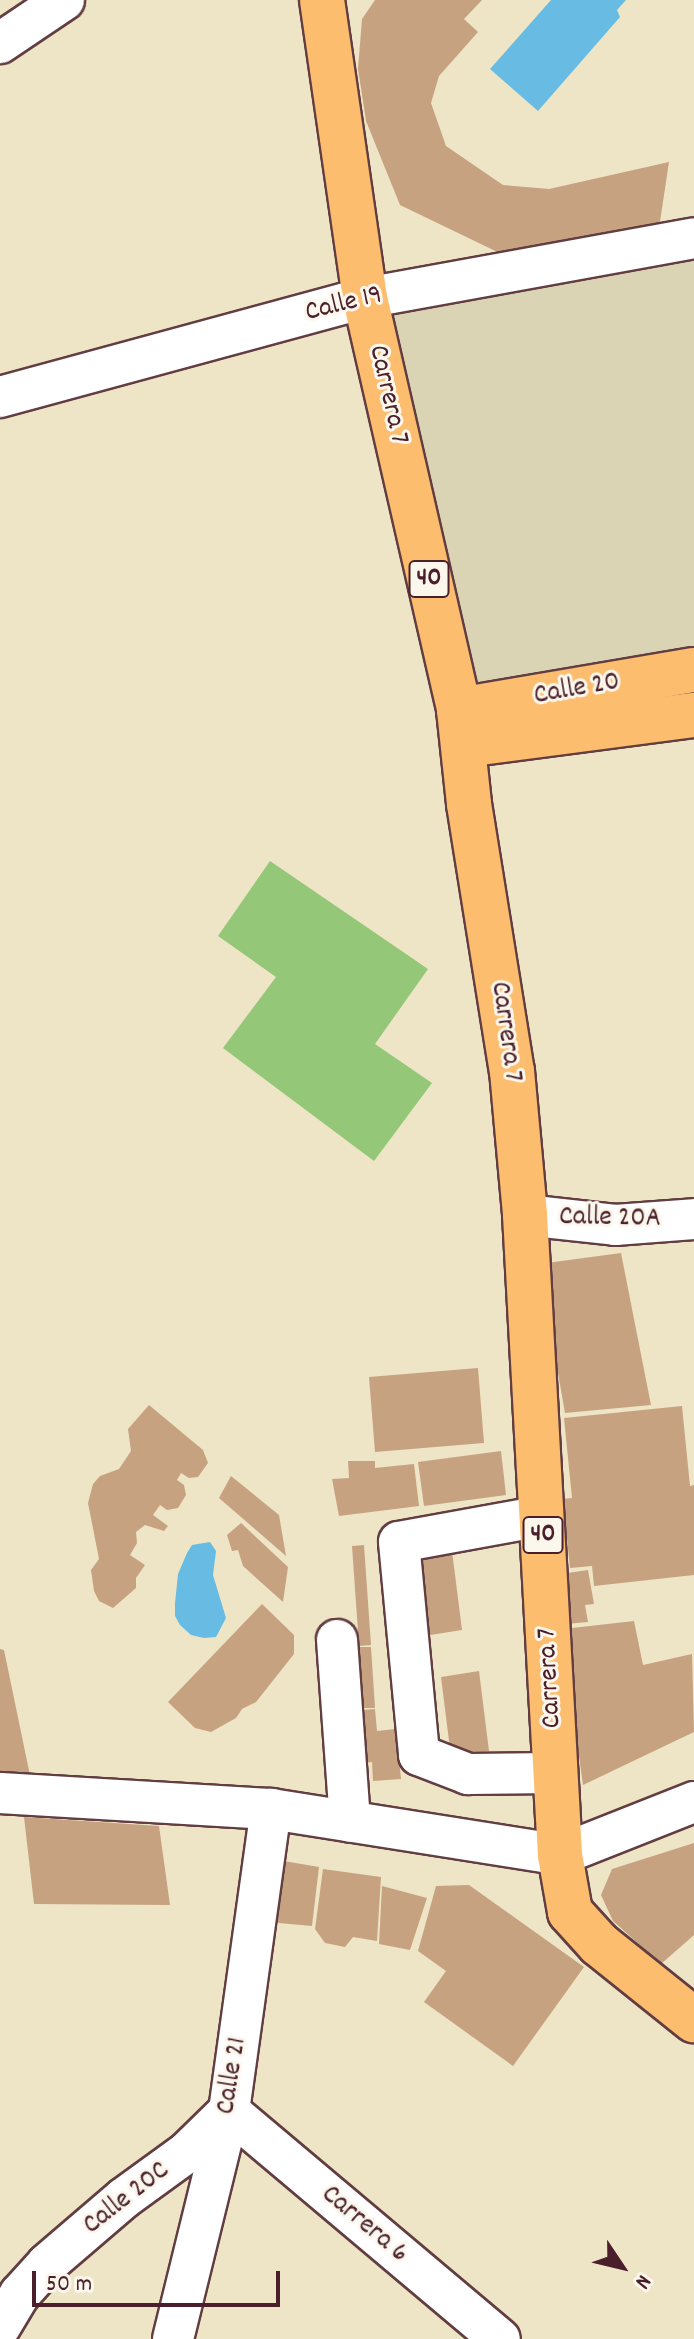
<!DOCTYPE html>
<style>
body{margin:0}
#map{position:relative;width:694px;height:2339px;overflow:hidden;background:#ede5c5;font-family:Dekko,sans-serif}
div>[style]{position:absolute}
.built>*{inset:0;background:#dbd4b4}
.green>*{inset:0;background:#95c778}
.water>*{inset:0;background:#68bce4}
.building>*{inset:0;background:#c7a281}
.roads{filter:drop-shadow(2px 0 #623d42) drop-shadow(-2px 0 #623d42) drop-shadow(0 2px #623d42) drop-shadow(0 -2px #623d42)}
.minor>*{height:40px;margin:-20px;padding:0 20px;transform-origin:20px;border-radius:20px;background:#fff}
.major>*{height:44px;margin:-22px;padding:0 22px;transform-origin:22px;border-radius:22px;background:#fcbd6f}
span{translate:-50% -50%;white-space:nowrap;text-align:center;line-height:1.15;-webkit-text-stroke:6px #fbf7ec;paint-order:stroke}
.shield-label span{padding:2px 6px;background:#fbf7ec;border:2px solid;border-radius:6px;-webkit-text-stroke-width:0}
.shield-label{font-size:26px;color:#4a1f2b;font-weight:700}
.street-label{font-size:28px;color:#4a1f2b}
.north{position:absolute;left:582px;top:2227px;width:80px;height:80px;-webkit-text-stroke:6px #fbf7ec;paint-order:stroke;rotate:125deg;font-size:22px;font-weight:700;line-height:32px;text-align:center;color:#4a1f2b}
.north::after{content:'';display:block;margin:auto;width:28px;height:36px;background:#4a1f2b;clip-path:polygon(50% 0,100% 100%,50% 72%,0 100%)}
.scale{position:absolute;left:32px;top:2271px;width:248px;height:36px;box-sizing:border-box;border:4px solid #4a1f2b;border-top:0;padding-left:10px;font-size:24px;line-height:28px;white-space:nowrap;color:#4a1f2b;-webkit-text-stroke:6px #fbf7ec;paint-order:stroke}
</style>
<div id="map">
<div class="built">
<div style="clip-path:polygon(694px 235px,694px 670px,459px 710px,365px 298px)"></div>
</div>
<div class="green">
<div style="clip-path:polygon(270px 861px,428px 969px,375px 1044px,432px 1083px,374px 1161px,223px 1048px,276px 977px,218px 936px)"></div>
</div>
<div class="water">
<div style="clip-path:polygon(551px 0,626px 0,617px 10px,620px 17px,538px 111px,490px 69px)"></div>
<div style="clip-path:polygon(210px 1542px,216px 1551px,213px 1575px,226px 1618px,216px 1637px,204px 1638px,191px 1635px,180px 1625px,175px 1616px,175px 1603px,178px 1574px,187px 1553px,192px 1545px)"></div>
</div>
<div class="building">
<div style="clip-path:polygon(375px 0,482px 0,464px 19px,478px 32px,439px 76px,431px 103px,446px 146px,503px 185px,549px 189px,669px 162px,658px 235px,514px 260px,400px 205px,366px 121px,358px 69px,362px 19px)"></div>
<div style="clip-path:polygon(621px 1253px,651px 1405px,565px 1413px,539px 1264px)"></div>
<div style="clip-path:polygon(478px 1368px,484px 1443px,375px 1452px,369px 1377px)"></div>
<div style="clip-path:polygon(149px 1405px,203px 1450px,208px 1463px,198px 1477px,189px 1478px,181px 1473px,177px 1480px,184px 1485px,186px 1495px,178px 1508px,167px 1510px,160px 1505px,153px 1515px,168px 1526px,164px 1531px,145px 1525px,136px 1532px,137px 1543px,130px 1555px,145px 1565px,136px 1578px,136px 1588px,113px 1608px,99px 1601px,94px 1591px,91px 1570px,99px 1559px,88px 1503px,93px 1484px,100px 1476px,119px 1469px,131px 1451px,128px 1429px)"></div>
<div style="clip-path:polygon(682px 1406px,690px 1486px,694px 1485px,694px 1575px,594px 1586px,592px 1566px,570px 1568px,563px 1499px,572px 1498px,564px 1418px)"></div>
<div style="clip-path:polygon(501px 1451px,506px 1495px,424px 1506px,418px 1462px)"></div>
<div style="clip-path:polygon(348px 1461px,375px 1461px,375px 1468px,414px 1464px,419px 1506px,339px 1516px,332px 1479px,349px 1478px)"></div>
<div style="clip-path:polygon(231px 1476px,279px 1515px,286px 1556px,219px 1498px)"></div>
<div style="clip-path:polygon(241px 1523px,288px 1567px,283px 1602px,243px 1566px,238px 1550px,232px 1551px,227px 1535px)"></div>
<div style="clip-path:polygon(364px 1545px,371px 1645px,359px 1646px,352px 1546px)"></div>
<div style="clip-path:polygon(452px 1551px,462px 1630px,424px 1636px,414px 1556px)"></div>
<div style="clip-path:polygon(588px 1570px,594px 1604px,585px 1605px,588px 1622px,566px 1624px,561px 1574px)"></div>
<div style="clip-path:polygon(262px 1604px,294px 1635px,294px 1654px,256px 1702px,242px 1709px,236px 1718px,211px 1732px,195px 1728px,168px 1702px)"></div>
<div style="clip-path:polygon(634px 1621px,643px 1665px,692px 1654px,694px 1732px,583px 1785px,568px 1676px,572px 1628px)"></div>
<div style="clip-path:polygon(358px 1647px,371px 1647px,375px 1708px,363px 1708px)"></div>
<div style="clip-path:polygon(0 1649px,4px 1650px,32px 1785px,0 1783px)"></div>
<div style="clip-path:polygon(479px 1671px,489px 1751px,451px 1757px,441px 1677px)"></div>
<div style="clip-path:polygon(375px 1709px,377px 1731px,396px 1729px,401px 1779px,373px 1781px,372px 1762px,365px 1763px,362px 1710px)"></div>
<div style="clip-path:polygon(24px 1817px,159px 1826px,170px 1905px,34px 1904px)"></div>
<div style="clip-path:polygon(694px 1843px,694px 1935px,661px 1964px,613px 1921px,601px 1895px,612px 1869px)"></div>
<div style="clip-path:polygon(278px 1860px,319px 1867px,312px 1926px,279px 1923px,271px 1917px)"></div>
<div style="clip-path:polygon(323px 1869px,381px 1877px,377px 1941px,353px 1937px,345px 1947px,325px 1943px,315px 1929px)"></div>
<div style="clip-path:polygon(469px 1885px,584px 1967px,513px 2066px,424px 2002px,446px 1971px,418px 1951px,436px 1886px)"></div>
<div style="clip-path:polygon(382px 1886px,427px 1898px,410px 1950px,379px 1944px)"></div>
</div>
<div class="roads">
<div class="minor">
<div style="left:0;top:43px;width:77px;rotate:-33.9deg"></div>
<div style="left:0;top:397px;width:378px;rotate:-15.2deg"></div>
<div style="left:365px;top:298px;width:334px;rotate:-10.3deg"></div>
<div style="left:525px;top:1215px;width:91px;rotate:6.3deg"></div>
<div style="left:615px;top:1225px;width:79px;rotate:-4.3deg"></div>
<div style="left:542px;top:1516px;width:145px;rotate:169.7deg"></div>
<div style="left:399px;top:1542px;width:214px;rotate:84.6deg"></div>
<div style="left:419px;top:1755px;width:53px;rotate:21.2deg"></div>
<div style="left:468px;top:1774px;width:88px;rotate:-0.7deg"></div>
<div style="left:337px;top:1640px;width:182px;rotate:85.9deg"></div>
<div style="left:0;top:1793px;width:271px;rotate:3.4deg"></div>
<div style="left:271px;top:1809px;width:293px;rotate:9deg"></div>
<div style="left:560px;top:1855px;width:144px;rotate:-21.6deg"></div>
<div style="left:0;top:2327px;width:39px;rotate:-59deg"></div>
<div style="left:20px;top:2294px;width:40px;rotate:-48deg"></div>
<div style="left:47px;top:2264px;width:101px;rotate:-40.6deg"></div>
<div style="left:124px;top:2198px;width:77px;rotate:-36deg"></div>
<div style="left:186px;top:2153px;width:60px;rotate:-44.3deg"></div>
<div style="left:229px;top:2111px;width:354px;rotate:40.1deg"></div>
<div style="left:173px;top:2339px;width:235px;rotate:-76.2deg"></div>
<div style="left:229px;top:2111px;width:305px;rotate:-82.1deg"></div>
</div>
<div class="major">
<div style="left:322px;top:0;width:301px;rotate:81.8deg"></div>
<div style="left:365px;top:298px;width:423px;rotate:77.1deg"></div>
<div style="left:459px;top:710px;width:95px;rotate:83.9deg"></div>
<div style="left:469px;top:804px;width:270px;rotate:80.9deg"></div>
<div style="left:512px;top:1071px;width:145px;rotate:84.8deg"></div>
<div style="left:525px;top:1215px;width:641px;rotate:86.87deg"></div>
<div style="left:560px;top:1855px;width:58px;rotate:80deg"></div>
<div style="left:570px;top:1912px;width:43px;rotate:47.8deg"></div>
<div style="left:599px;top:1944px;width:122px;rotate:38.7deg"></div>
<div style="left:459px;top:710px;width:238px;rotate:-9.7deg"></div>
<div style="left:465px;top:745px;width:231px;rotate:-7.5deg"></div>
</div>
</div>
<div class="shield-label">
<span style="left:429px;top:579px">40</span>
<span style="left:543px;top:1535px">40</span>
</div>
<div class="street-label">
<span style="left:344px;top:305px;rotate:-14deg">Calle 19</span>
<span style="left:387px;top:395px;rotate:77deg">Carrera 7</span>
<span style="left:577px;top:690px;rotate:-10deg">Calle 20</span>
<span style="left:505px;top:1032px;rotate:82deg">Carrera 7</span>
<span style="left:610px;top:1219px;rotate:1deg">Calle 20A</span>
<span style="left:551px;top:1678px;rotate:-93deg">Carrera 7</span>
<span style="left:233px;top:2076px;rotate:-81deg">Calle 21</span>
<span style="left:127px;top:2199px;rotate:-38deg">Calle 20C</span>
<span style="left:364px;top:2225px;rotate:40deg">Carrera 6</span>
</div>
<div class="north">N</div>
<div class="scale">50 m</div>
</div>
